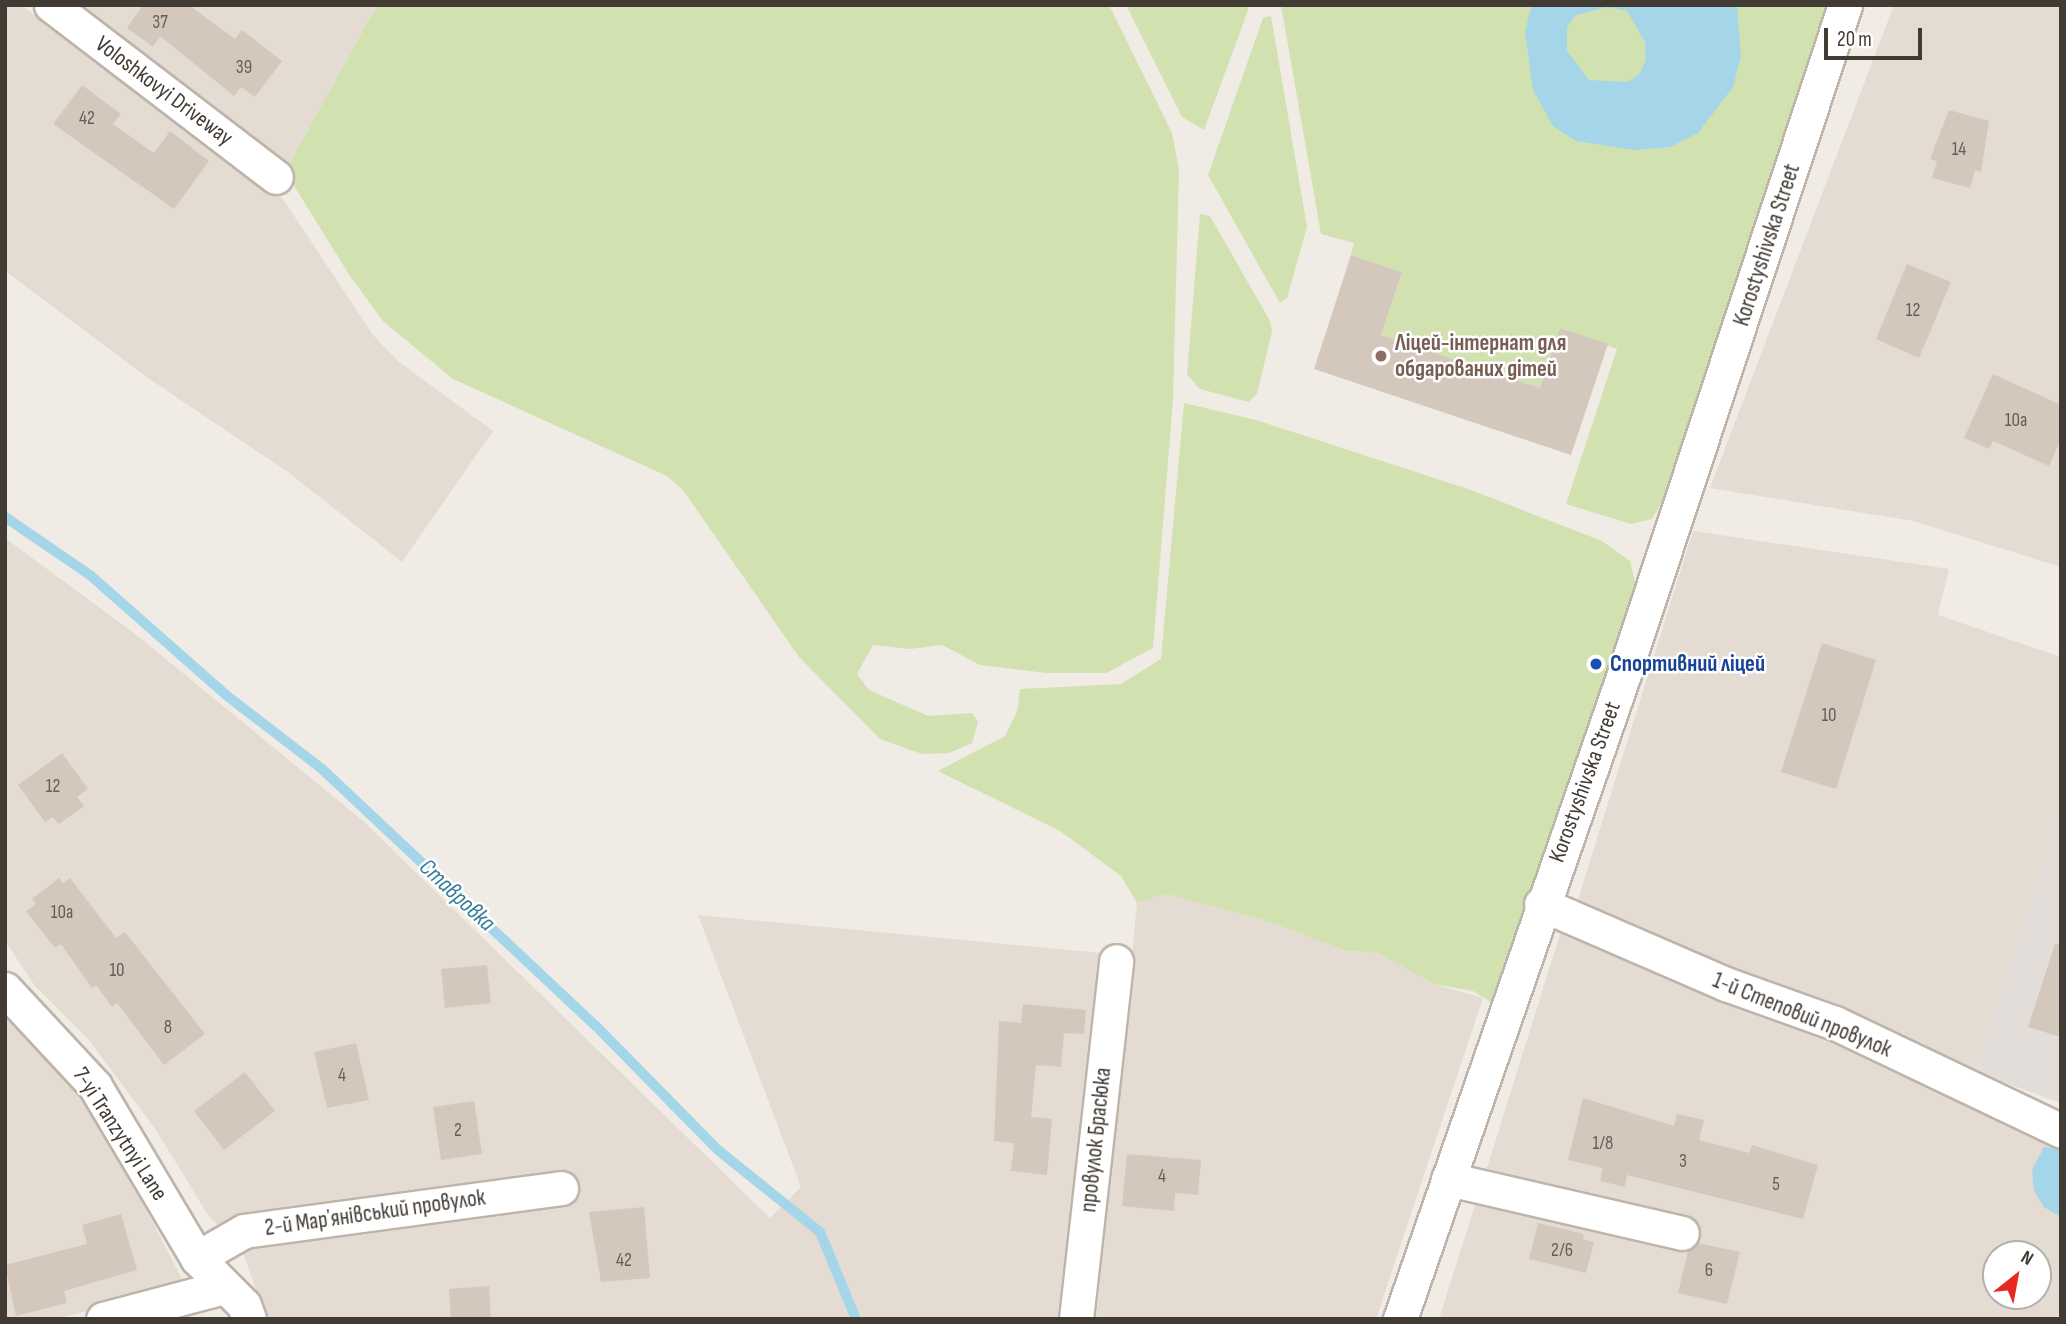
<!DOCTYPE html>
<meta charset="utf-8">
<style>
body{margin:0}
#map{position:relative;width:2066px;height:1324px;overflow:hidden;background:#f0ebe4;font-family:"Sofia Sans Condensed",sans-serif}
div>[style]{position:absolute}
.residential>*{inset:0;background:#e4dcd2}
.industrial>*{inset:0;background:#e2ddd9}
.green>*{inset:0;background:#d1e2b0}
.water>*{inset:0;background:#a4d5e9}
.stream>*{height:10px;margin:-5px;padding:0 5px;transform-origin:5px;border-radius:5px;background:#a4d5e9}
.building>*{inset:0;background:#d4c8bd}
.roads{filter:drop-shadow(2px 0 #beb4aa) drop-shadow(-2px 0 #beb4aa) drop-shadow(0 2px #beb4aa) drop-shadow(0 -2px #beb4aa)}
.minor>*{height:33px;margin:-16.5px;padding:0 16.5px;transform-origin:16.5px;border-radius:16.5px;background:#fff}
.dots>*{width:19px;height:19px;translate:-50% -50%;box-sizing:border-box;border:4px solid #fff;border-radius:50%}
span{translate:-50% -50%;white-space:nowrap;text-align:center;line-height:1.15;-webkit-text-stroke:5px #fff;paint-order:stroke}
.number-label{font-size:19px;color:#665e56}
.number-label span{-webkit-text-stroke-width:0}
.street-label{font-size:23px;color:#423b34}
.education-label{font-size:23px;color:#785e54;font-weight:700}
.left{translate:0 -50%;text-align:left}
.transit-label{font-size:23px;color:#164399;font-weight:700}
.water-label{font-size:24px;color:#367d9c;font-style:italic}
.frame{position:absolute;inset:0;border:7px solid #423b34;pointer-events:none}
.north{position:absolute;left:1982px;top:1240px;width:70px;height:70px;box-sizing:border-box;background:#fff;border:2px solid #b3b1ae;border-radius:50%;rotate:31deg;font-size:19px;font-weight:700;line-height:28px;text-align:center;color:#423b34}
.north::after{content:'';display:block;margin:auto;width:24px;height:32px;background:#e72924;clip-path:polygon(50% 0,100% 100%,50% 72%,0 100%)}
.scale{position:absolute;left:1824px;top:28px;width:98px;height:32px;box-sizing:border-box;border:4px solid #423b34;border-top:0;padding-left:9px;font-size:21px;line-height:24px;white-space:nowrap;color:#423b34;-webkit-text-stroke:5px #fff;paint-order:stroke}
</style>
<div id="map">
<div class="residential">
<div style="clip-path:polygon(5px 5px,21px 5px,283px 199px,373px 335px,398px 361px,493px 431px,402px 562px,288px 472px,148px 378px,5px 271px)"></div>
<div style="clip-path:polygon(74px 5px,377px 5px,288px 166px)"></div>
<div style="clip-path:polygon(1894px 5px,2061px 5px,2061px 567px,1913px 521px,1710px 488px)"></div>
<div style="clip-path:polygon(1693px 531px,1949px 569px,1938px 615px,2061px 657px,2061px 811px,1975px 1072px,1575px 909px)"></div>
<div style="clip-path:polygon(5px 538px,134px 633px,362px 820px,770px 1218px,801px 1187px,698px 915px,1101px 953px,1062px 1319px,266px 1319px,244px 1255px,208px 1215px,156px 1130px,89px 1040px,35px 986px,5px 941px)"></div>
<div style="clip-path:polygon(1166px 894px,1270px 922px,1347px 951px,1378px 953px,1433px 984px,1483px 998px,1376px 1319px,1096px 1319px,1137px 903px)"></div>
<div style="clip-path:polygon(evenodd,1562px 928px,1828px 1031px,2061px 1144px,2061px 1319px,1439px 1319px,1475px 1205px,1676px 1248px,1486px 1171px,1562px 928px,1996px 1254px,2038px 1254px,2038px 1296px,1996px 1296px,1996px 1254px)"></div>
<div style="clip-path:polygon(5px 1018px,65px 1078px,110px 1139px,185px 1285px,56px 1319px,5px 1319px)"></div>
</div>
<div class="industrial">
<div style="clip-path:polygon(2061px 811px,2061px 1103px,1975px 1072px)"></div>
</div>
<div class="green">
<div style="clip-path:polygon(377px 5px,1109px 5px,1172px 133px,1179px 170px,1173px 400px,1153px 648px,1106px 673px,1046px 673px,980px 665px,942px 645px,910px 649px,873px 645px,857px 674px,869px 690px,928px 716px,972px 713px,978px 722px,972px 743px,949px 753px,922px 754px,880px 739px,799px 657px,683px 490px,667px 476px,453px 379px,383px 321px,350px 276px,288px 176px,288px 166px)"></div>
<div style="clip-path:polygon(1126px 5px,1250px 5px,1204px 130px,1182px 117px)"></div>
<div style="clip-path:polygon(1281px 5px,1831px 5px,1671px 486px,1652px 519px,1631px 524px,1566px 504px,1617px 349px,1560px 328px,1540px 388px,1381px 335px,1402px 272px,1351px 255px,1354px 243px,1321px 234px)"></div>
<div style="clip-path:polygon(1271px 16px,1307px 227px,1287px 298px,1280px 303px,1208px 175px,1263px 18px)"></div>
<div style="clip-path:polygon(1200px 214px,1210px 216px,1270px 321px,1272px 331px,1257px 394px,1249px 402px,1200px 389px,1187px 375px)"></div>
<div style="clip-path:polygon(1184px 403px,1256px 420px,1471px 490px,1602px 541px,1630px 561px,1637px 591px,1497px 1006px,1473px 991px,1433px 984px,1378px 953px,1347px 951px,1270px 922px,1166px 894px,1137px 903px,1121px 876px,1060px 831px,938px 771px,1005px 736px,1017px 712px,1020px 689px,1121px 684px,1161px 659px)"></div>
</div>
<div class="water">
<div style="clip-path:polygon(evenodd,1532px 5px,1737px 5px,1741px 56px,1733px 87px,1698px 133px,1670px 147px,1635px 150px,1576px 141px,1553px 126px,1533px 90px,1525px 31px,1532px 5px,1607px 7px,1627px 11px,1645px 42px,1646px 60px,1639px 75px,1627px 82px,1589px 80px,1567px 51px,1567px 27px,1576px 15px,1607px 7px)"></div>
<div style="clip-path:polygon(2044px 1147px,2061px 1149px,2061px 1217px,2044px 1207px,2034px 1191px,2032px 1170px)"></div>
</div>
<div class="stream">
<div style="left:5px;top:517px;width:103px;rotate:34.3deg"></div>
<div style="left:90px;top:575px;width:181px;rotate:41.4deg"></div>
<div style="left:226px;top:695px;width:121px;rotate:37.6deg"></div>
<div style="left:322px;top:769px;width:374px;rotate:43.2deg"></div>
<div style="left:595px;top:1025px;width:175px;rotate:45.5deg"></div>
<div style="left:718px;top:1150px;width:131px;rotate:38.8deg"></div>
<div style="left:820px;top:1232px;width:94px;rotate:67.5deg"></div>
</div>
<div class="building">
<div style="clip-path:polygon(143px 5px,189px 5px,235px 39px,242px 30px,282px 61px,255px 97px,241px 87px,234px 96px,160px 36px,153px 47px,127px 28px)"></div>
<div style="clip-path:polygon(82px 85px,121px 114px,113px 124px,154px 153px,170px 131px,209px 161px,174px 209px,53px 124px)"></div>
<div style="clip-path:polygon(1949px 110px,1989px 121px,1981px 172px,1975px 170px,1970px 188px,1932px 178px,1937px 161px,1930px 159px)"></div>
<div style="clip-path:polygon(1351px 255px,1402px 272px,1381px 335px,1540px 388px,1560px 328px,1608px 344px,1571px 455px,1314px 369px)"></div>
<div style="clip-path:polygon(1907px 264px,1951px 282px,1919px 358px,1876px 339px)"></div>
<div style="clip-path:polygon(1993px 374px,2061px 405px,2061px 439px,2049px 466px,1993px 441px,1989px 449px,1964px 438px)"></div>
<div style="clip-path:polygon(1822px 643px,1876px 660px,1836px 789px,1781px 772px)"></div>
<div style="clip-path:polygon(62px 753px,88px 789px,77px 797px,84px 806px,59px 824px,53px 817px,45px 822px,18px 785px)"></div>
<div style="clip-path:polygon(59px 878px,63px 883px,70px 878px,116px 938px,125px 932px,205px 1034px,164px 1065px,117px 1003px,112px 1007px,96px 985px,92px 988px,61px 944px,55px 948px,26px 911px,36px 904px,32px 899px)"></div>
<div style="clip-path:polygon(2055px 944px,2061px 944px,2061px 1037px,2028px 1027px)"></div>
<div style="clip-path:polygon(487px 965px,491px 1003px,445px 1008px,441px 969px)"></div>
<div style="clip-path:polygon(1023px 1004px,1086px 1010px,1084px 1034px,1064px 1033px,1061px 1067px,1036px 1065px,1031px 1117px,1052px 1119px,1047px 1175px,1011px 1171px,1014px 1143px,994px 1141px,999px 1021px,1021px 1023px)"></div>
<div style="clip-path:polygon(356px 1043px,369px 1100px,327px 1108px,314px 1052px)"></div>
<div style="clip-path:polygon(245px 1072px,275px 1111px,224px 1150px,194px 1111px)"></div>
<div style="clip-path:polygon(1583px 1098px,1674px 1126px,1677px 1114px,1704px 1120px,1699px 1140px,1749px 1153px,1752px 1145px,1818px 1165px,1803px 1219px,1627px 1175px,1625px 1187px,1600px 1181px,1603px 1168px,1568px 1160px)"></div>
<div style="clip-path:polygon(474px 1101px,482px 1154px,441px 1160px,433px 1107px)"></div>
<div style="clip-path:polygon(1127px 1154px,1201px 1160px,1198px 1195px,1175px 1193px,1174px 1211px,1122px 1206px)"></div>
<div style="clip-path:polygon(644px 1207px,650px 1278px,601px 1282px,589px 1212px)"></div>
<div style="clip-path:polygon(121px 1214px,137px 1270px,64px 1291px,67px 1303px,16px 1316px,5px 1265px,87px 1244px,82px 1225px)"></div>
<div style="clip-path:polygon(1538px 1223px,1584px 1234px,1583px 1239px,1594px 1242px,1586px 1273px,1529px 1259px)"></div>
<div style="clip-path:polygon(1698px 1243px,1740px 1252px,1727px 1304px,1678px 1293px,1688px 1251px)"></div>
<div style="clip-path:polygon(489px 1286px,491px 1319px,451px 1319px,449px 1289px)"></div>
</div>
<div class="roads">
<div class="minor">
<div style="left:51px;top:5px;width:283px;rotate:37.4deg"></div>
<div style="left:1541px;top:904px;width:202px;rotate:23.4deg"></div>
<div style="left:1726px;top:984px;width:116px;rotate:19.7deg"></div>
<div style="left:1835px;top:1023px;width:250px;rotate:25.5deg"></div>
<div style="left:5px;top:989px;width:132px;rotate:47.1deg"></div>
<div style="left:95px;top:1086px;width:200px;rotate:59.3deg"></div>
<div style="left:197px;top:1258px;width:66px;rotate:45deg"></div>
<div style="left:244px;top:1305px;width:15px;rotate:70deg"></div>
<div style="left:1448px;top:1179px;width:240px;rotate:13deg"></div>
<div style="left:197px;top:1258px;width:54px;rotate:-29.9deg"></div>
<div style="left:244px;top:1231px;width:320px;rotate:-7.7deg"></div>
<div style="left:103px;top:1319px;width:125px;rotate:-14.8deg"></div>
<div style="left:1076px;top:1319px;width:360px;rotate:-83.6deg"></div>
<div style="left:1400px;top:1319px;width:683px;rotate:-70.85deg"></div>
<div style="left:1624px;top:674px;width:705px;rotate:-71.72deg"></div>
</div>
</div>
<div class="dots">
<div style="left:1381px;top:356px;background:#8d6e63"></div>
<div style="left:1596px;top:664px;background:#1a4fb4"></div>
</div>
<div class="number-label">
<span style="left:160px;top:23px">37</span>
<span style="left:244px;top:68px">39</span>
<span style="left:87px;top:119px">42</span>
<span style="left:1959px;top:150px">14</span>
<span style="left:1913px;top:311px">12</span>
<span style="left:2016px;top:421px">10а</span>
<span style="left:1829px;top:716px">10</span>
<span style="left:53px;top:787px">12</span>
<span style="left:62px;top:913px">10а</span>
<span style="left:117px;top:971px">10</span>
<span style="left:168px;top:1028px">8</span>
<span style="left:342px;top:1076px">4</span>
<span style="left:458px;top:1131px">2</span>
<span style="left:1603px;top:1144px">1/8</span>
<span style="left:1683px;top:1162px">3</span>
<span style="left:1162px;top:1177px">4</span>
<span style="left:1776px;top:1185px">5</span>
<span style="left:1562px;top:1251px">2/6</span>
<span style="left:624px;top:1261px">42</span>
<span style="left:1709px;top:1271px">6</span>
</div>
<div class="street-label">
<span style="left:164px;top:91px;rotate:37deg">Voloshkovyi Driveway</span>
<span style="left:1767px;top:245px;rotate:-72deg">Korostyshivska Street</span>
<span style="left:1585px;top:782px;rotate:-70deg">Korostyshivska Street</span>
<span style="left:1802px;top:1015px;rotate:22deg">1-й Степовий провулок</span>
<span style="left:120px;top:1134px;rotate:57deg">7-yi Tranzytnyi Lane</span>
<span style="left:1096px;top:1140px;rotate:-84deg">провулок Брасюка</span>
<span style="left:375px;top:1213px;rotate:-8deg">2-й Марʼянівський провулок</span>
</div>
<div class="education-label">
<span class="left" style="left:1395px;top:356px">Ліцей-інтернат для<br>обдарованих дітей</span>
</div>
<div class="transit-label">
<span class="left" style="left:1610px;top:664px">Спортивний ліцей</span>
</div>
<div class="water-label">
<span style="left:457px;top:895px;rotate:43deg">Ставровка</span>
</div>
<div class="frame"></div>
<div class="north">N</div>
<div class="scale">20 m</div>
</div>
